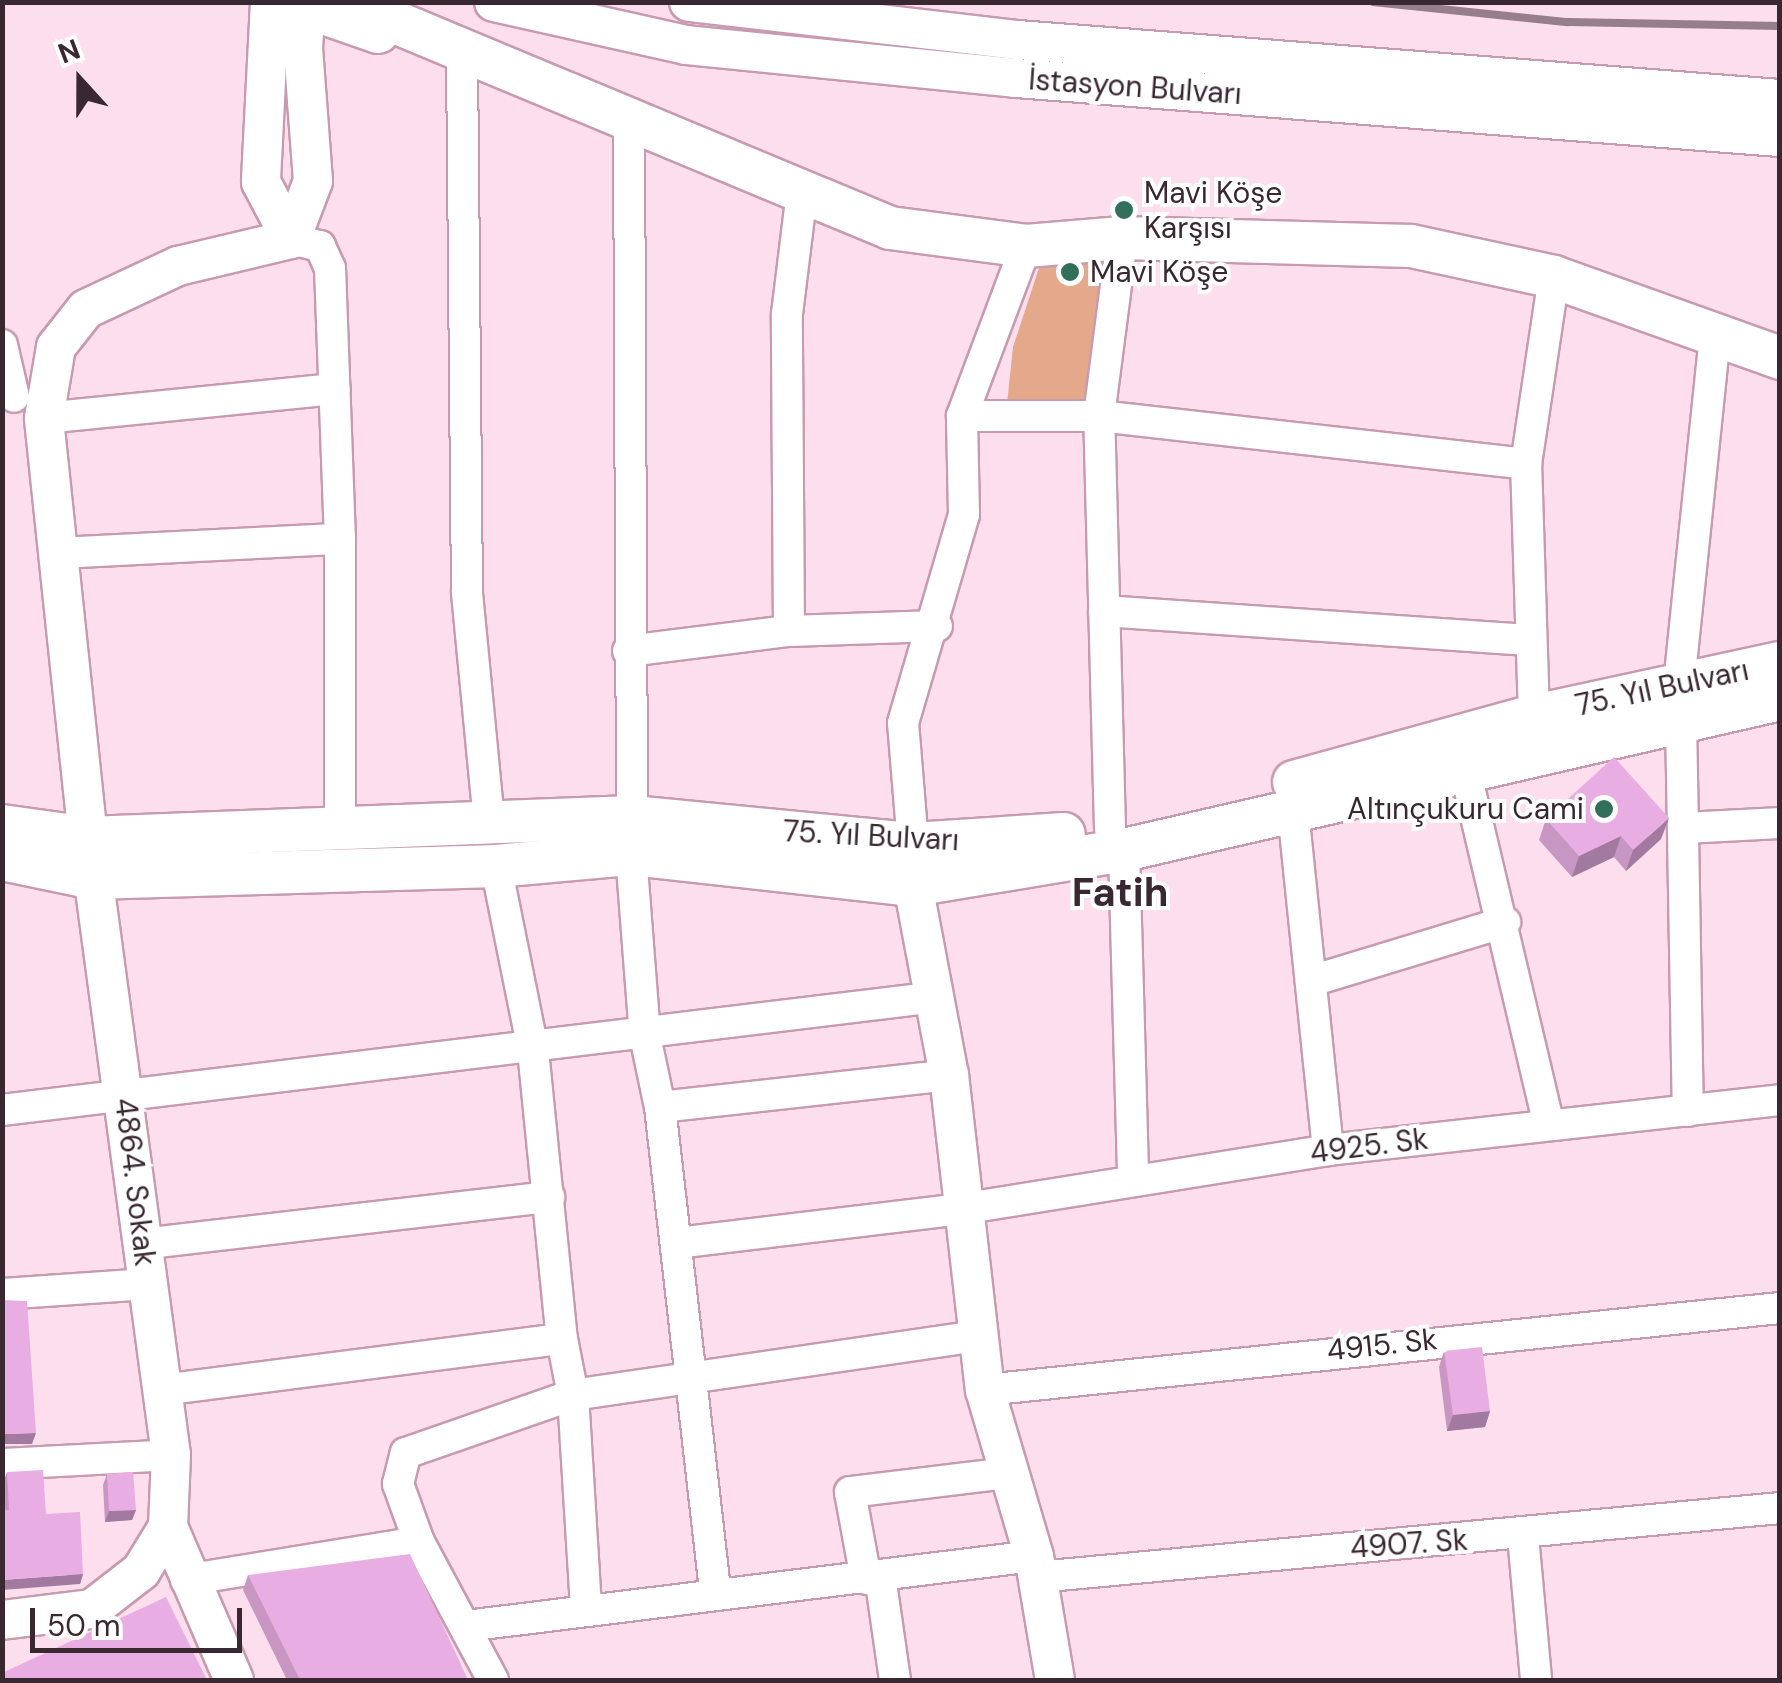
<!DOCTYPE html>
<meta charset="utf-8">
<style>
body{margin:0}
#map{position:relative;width:1782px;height:1683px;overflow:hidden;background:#fcdeec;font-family:"DM Sans",sans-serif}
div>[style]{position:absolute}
.green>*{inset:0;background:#e3a98a}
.roads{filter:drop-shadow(2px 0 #c89aaf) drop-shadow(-2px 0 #c89aaf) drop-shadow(0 2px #c89aaf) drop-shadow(0 -2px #c89aaf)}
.minor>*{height:30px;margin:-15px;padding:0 15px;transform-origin:15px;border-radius:15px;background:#fff}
.tertiary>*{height:38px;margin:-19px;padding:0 19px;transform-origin:19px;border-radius:19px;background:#fff}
.secondary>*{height:42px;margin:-21px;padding:0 21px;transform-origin:21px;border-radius:21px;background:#fff}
.rail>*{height:8px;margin:-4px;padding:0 4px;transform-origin:4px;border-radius:4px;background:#967e8a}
.wall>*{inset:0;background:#c896c3}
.shaded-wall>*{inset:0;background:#a27a9f}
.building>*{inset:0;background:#e8aee3}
.dots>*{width:28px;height:28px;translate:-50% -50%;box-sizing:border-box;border:5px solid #fff;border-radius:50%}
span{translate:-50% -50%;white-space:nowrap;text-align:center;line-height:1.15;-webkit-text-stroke:8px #fff;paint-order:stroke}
.street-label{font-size:30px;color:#3a2831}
.poi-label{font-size:30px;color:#3a2831}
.left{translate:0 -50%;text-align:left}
.right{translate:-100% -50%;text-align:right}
.district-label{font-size:40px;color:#3a2831;font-weight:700}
.frame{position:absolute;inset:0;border:5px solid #3a2831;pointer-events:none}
.north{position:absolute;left:30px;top:30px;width:100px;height:100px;-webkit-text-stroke:8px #fff;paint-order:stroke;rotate:339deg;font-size:28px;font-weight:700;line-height:40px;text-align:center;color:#3a2831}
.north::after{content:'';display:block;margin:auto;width:35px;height:45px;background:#3a2831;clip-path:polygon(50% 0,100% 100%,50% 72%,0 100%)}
.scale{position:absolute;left:30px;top:1608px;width:212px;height:45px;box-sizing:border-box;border:5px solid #3a2831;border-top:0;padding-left:12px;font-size:30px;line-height:35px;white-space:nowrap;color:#3a2831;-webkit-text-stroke:8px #fff;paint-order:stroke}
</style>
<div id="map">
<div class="green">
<div style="clip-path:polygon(1098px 263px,1114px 278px,1097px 413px,1007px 404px,1013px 347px,1040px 265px)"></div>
</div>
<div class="roads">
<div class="minor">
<div style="left:462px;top:56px;width:537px;rotate:89.47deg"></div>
<div style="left:467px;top:593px;width:231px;rotate:84.5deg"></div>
<div style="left:629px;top:120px;width:697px;rotate:89.75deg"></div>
<div style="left:291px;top:239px;width:30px;rotate:14deg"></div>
<div style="left:320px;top:246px;width:24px;rotate:66deg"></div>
<div style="left:330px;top:268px;width:271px;rotate:87.9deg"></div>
<div style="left:340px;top:539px;width:294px;rotate:90deg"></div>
<div style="left:2px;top:345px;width:53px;rotate:77deg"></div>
<div style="left:962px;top:416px;width:137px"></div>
<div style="left:1099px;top:416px;width:430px;rotate:6.4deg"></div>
<div style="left:44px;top:418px;width:292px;rotate:-5.7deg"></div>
<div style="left:59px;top:553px;width:281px;rotate:-2.9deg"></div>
<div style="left:1104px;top:611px;width:425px;rotate:3.9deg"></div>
<div style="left:789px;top:631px;width:317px;rotate:-90.4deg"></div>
<div style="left:787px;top:314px;width:124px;rotate:-83deg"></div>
<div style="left:628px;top:651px;width:162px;rotate:-7.1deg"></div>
<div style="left:789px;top:631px;width:148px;rotate:-1.9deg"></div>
<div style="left:1679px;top:684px;width:352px;rotate:-84.1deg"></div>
<div style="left:1534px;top:716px;width:252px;rotate:-91.8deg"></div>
<div style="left:1526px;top:464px;width:189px;rotate:-81.5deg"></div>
<div style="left:1681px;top:719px;width:392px;rotate:89deg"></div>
<div style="left:1465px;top:770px;width:364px;rotate:76.7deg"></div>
<div style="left:1293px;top:811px;width:341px;rotate:84.1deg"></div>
<div style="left:1685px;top:828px;width:95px;rotate:-3deg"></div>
<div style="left:1110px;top:829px;width:413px;rotate:-91.5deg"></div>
<div style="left:1099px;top:416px;width:179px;rotate:-82.6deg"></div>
<div style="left:913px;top:844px;width:121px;rotate:-94.7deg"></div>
<div style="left:903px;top:723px;width:217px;rotate:-73.7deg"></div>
<div style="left:964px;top:515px;width:99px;rotate:-91.2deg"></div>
<div style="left:962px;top:416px;width:182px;rotate:-69.4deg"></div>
<div style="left:1124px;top:850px;width:331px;rotate:88.4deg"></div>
<div style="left:631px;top:854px;width:183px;rotate:85.6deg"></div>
<div style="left:645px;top:1036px;width:73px;rotate:78.1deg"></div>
<div style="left:660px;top:1107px;width:491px;rotate:83.5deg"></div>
<div style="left:496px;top:866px;width:188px;rotate:78.6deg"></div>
<div style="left:533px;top:1050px;width:290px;rotate:84.3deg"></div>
<div style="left:562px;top:1339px;width:57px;rotate:78.9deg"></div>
<div style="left:573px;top:1395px;width:214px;rotate:86.5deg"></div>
<div style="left:1311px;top:981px;width:203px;rotate:-16.9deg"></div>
<div style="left:660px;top:1107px;width:291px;rotate:-6.3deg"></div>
<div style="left:2px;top:1110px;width:934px;rotate:-6.89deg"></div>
<div style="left:676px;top:1243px;width:287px;rotate:-6.8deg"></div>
<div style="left:961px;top:1209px;width:372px;rotate:-9.1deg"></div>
<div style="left:1328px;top:1150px;width:455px;rotate:-6.3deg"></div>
<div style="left:142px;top:1244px;width:410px;rotate:-6.6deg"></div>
<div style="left:2px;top:1294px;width:146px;rotate:-3.9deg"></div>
<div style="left:162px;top:1390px;width:403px;rotate:-7.3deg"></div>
<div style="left:985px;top:1390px;width:799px;rotate:-5.89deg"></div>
<div style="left:2px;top:1464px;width:169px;rotate:-3deg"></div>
<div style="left:1523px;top:1536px;width:145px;rotate:84.8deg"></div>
<div style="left:880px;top:1576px;width:105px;rotate:81.8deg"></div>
<div style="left:1038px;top:1577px;width:745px;rotate:-5.31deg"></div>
<div style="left:866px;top:1579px;width:88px;rotate:-100.4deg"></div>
<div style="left:850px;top:1492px;width:157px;rotate:-6.9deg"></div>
<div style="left:186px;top:1580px;width:236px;rotate:-9.3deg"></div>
<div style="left:466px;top:1626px;width:572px;rotate:-7.03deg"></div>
<div style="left:493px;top:1680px;width:157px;rotate:-118.2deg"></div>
<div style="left:419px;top:1542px;width:62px;rotate:-109.9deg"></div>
<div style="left:398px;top:1484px;width:32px;rotate:-76deg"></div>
<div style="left:406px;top:1453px;width:177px;rotate:-19.2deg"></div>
<div style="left:573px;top:1395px;width:410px;rotate:-8.3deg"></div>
</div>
<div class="tertiary">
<div style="left:270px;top:2px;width:180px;rotate:92.9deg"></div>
<div style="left:261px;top:182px;width:64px;rotate:62.2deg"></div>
<div style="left:494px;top:2px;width:197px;rotate:12.6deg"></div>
<div style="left:686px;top:45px;width:332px;rotate:5.7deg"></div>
<div style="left:1016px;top:78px;width:766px;rotate:4.42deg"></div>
<div style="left:689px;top:2px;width:331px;rotate:6.6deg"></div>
<div style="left:1018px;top:40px;width:764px;rotate:4.43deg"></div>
<div style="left:291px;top:239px;width:62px;rotate:-69.2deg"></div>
<div style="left:313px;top:181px;width:133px;rotate:-94.3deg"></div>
<div style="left:303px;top:48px;width:46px;rotate:-86.3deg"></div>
<div style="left:913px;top:885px;width:193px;rotate:79.3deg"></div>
<div style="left:949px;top:1075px;width:317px;rotate:83.5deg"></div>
<div style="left:985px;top:1390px;width:173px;rotate:73.6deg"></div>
<div style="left:1034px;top:1556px;width:126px;rotate:80.4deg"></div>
<div style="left:2px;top:1620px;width:91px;rotate:-7deg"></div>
<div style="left:92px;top:1609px;width:62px;rotate:-37.8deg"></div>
<div style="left:141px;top:1571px;width:52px;rotate:-58.5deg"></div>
<div style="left:234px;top:1680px;width:167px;rotate:-113.3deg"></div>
<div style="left:168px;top:1527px;width:72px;rotate:-87.6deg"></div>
<div style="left:171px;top:1455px;width:623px;rotate:-97.66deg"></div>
<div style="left:88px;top:838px;width:422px;rotate:-96deg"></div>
<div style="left:44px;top:418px;width:72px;rotate:-80.4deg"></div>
<div style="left:56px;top:347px;width:48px;rotate:-51.7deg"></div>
<div style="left:86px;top:309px;width:102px;rotate:-25.1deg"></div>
<div style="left:178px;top:266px;width:116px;rotate:-13.4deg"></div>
</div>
<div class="secondary">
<div style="left:292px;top:2px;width:91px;rotate:19.2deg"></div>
<div style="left:347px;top:2px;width:588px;rotate:22.6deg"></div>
<div style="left:890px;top:228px;width:137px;rotate:7.5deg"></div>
<div style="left:1026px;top:246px;width:96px;rotate:-4.8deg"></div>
<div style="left:1122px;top:238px;width:289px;rotate:1.6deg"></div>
<div style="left:1411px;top:246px;width:146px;rotate:12.2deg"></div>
<div style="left:1554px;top:277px;width:240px;rotate:19.7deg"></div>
<div style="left:1294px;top:782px;width:249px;rotate:-15.4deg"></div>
<div style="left:1534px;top:716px;width:252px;rotate:-12.2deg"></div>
<div style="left:2px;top:826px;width:87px;rotate:7.9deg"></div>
<div style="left:88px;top:838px;width:544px;rotate:-2.21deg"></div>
<div style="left:632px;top:817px;width:282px;rotate:5.5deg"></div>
<div style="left:913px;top:844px;width:151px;rotate:-3.8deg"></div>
<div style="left:2px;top:859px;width:93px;rotate:11.8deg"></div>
<div style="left:93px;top:878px;width:403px;rotate:-1.7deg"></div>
<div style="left:496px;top:866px;width:136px;rotate:-5.1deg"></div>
<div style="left:631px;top:854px;width:284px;rotate:6.3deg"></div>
<div style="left:913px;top:885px;width:214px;rotate:-9.4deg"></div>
<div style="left:1124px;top:850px;width:673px;rotate:-12.96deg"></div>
</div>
</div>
<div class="rail">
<div style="left:1373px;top:2px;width:196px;rotate:5.9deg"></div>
<div style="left:1568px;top:22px;width:212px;rotate:1.1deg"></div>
</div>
<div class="wall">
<div style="clip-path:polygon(1546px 819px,1661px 839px,1626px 871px,1614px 857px,1572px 877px,1539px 840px)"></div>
<div style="clip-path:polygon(1444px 1351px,1490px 1411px,1485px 1427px,1447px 1431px,1439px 1367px)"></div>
<div style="clip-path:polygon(7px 1472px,46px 1514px,83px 1574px,80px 1584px,5px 1510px,3px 1483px)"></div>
<div style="clip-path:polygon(107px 1474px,136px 1510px,132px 1520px,105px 1522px,103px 1485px)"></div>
<div style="clip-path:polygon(248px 1575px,468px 1680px,287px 1680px,243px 1590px)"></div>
</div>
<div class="shaded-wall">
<div style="clip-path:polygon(1669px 818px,1661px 839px,1626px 871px,1633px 850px)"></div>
<div style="clip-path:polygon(1621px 836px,1614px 857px,1572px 877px,1579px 856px)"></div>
<div style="clip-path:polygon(1490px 1411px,1485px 1427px,1447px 1431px,1453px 1415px)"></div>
<div style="clip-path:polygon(36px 1433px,32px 1444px,2px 1444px,2px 1434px)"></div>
<div style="clip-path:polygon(136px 1510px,132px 1520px,105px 1522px,109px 1511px)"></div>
<div style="clip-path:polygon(83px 1574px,80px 1584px,2px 1590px,2px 1580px)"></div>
</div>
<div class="building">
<div style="clip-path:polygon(1614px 757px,1669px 818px,1633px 850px,1621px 836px,1579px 856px,1546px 819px)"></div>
<div style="clip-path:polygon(2px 1300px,27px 1301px,36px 1433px,2px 1434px)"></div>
<div style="clip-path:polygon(1482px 1347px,1490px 1411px,1453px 1415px,1444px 1351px)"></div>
<div style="clip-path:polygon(43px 1470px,46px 1514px,80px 1512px,83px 1574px,2px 1580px,2px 1511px,9px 1510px,7px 1472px)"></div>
<div style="clip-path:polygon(133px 1472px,136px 1510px,109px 1511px,107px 1474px)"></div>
<div style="clip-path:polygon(410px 1554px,468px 1680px,300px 1680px,248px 1575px)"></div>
<div style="clip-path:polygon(166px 1597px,207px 1680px,2px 1680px,2px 1673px)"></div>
</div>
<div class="dots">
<div style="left:1124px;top:210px;background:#326f5b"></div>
<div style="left:1070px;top:272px;background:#326f5b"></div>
<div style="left:1604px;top:809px;background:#326f5b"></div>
</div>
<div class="street-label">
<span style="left:1135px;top:87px;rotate:4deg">İstasyon Bulvarı</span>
<span style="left:1662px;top:688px;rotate:-12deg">75. Yıl Bulvarı</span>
<span style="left:871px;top:836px;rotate:3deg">75. Yıl Bulvarı</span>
<span style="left:1369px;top:1146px;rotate:-7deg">4925. Sk</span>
<span style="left:135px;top:1182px;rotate:83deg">4864. Sokak</span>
<span style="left:1382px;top:1345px;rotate:-6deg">4915. Sk</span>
<span style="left:1409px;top:1544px;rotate:-4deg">4907. Sk</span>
</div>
<div class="poi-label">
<span class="left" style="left:1144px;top:210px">Mavi Köşe<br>Karşısı</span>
<span class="left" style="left:1090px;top:272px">Mavi Köşe</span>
<span class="right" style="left:1584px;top:809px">Altınçukuru Cami</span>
</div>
<div class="district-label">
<span style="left:1120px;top:892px">Fatih</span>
</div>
<div class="frame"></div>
<div class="north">N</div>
<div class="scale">50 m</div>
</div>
